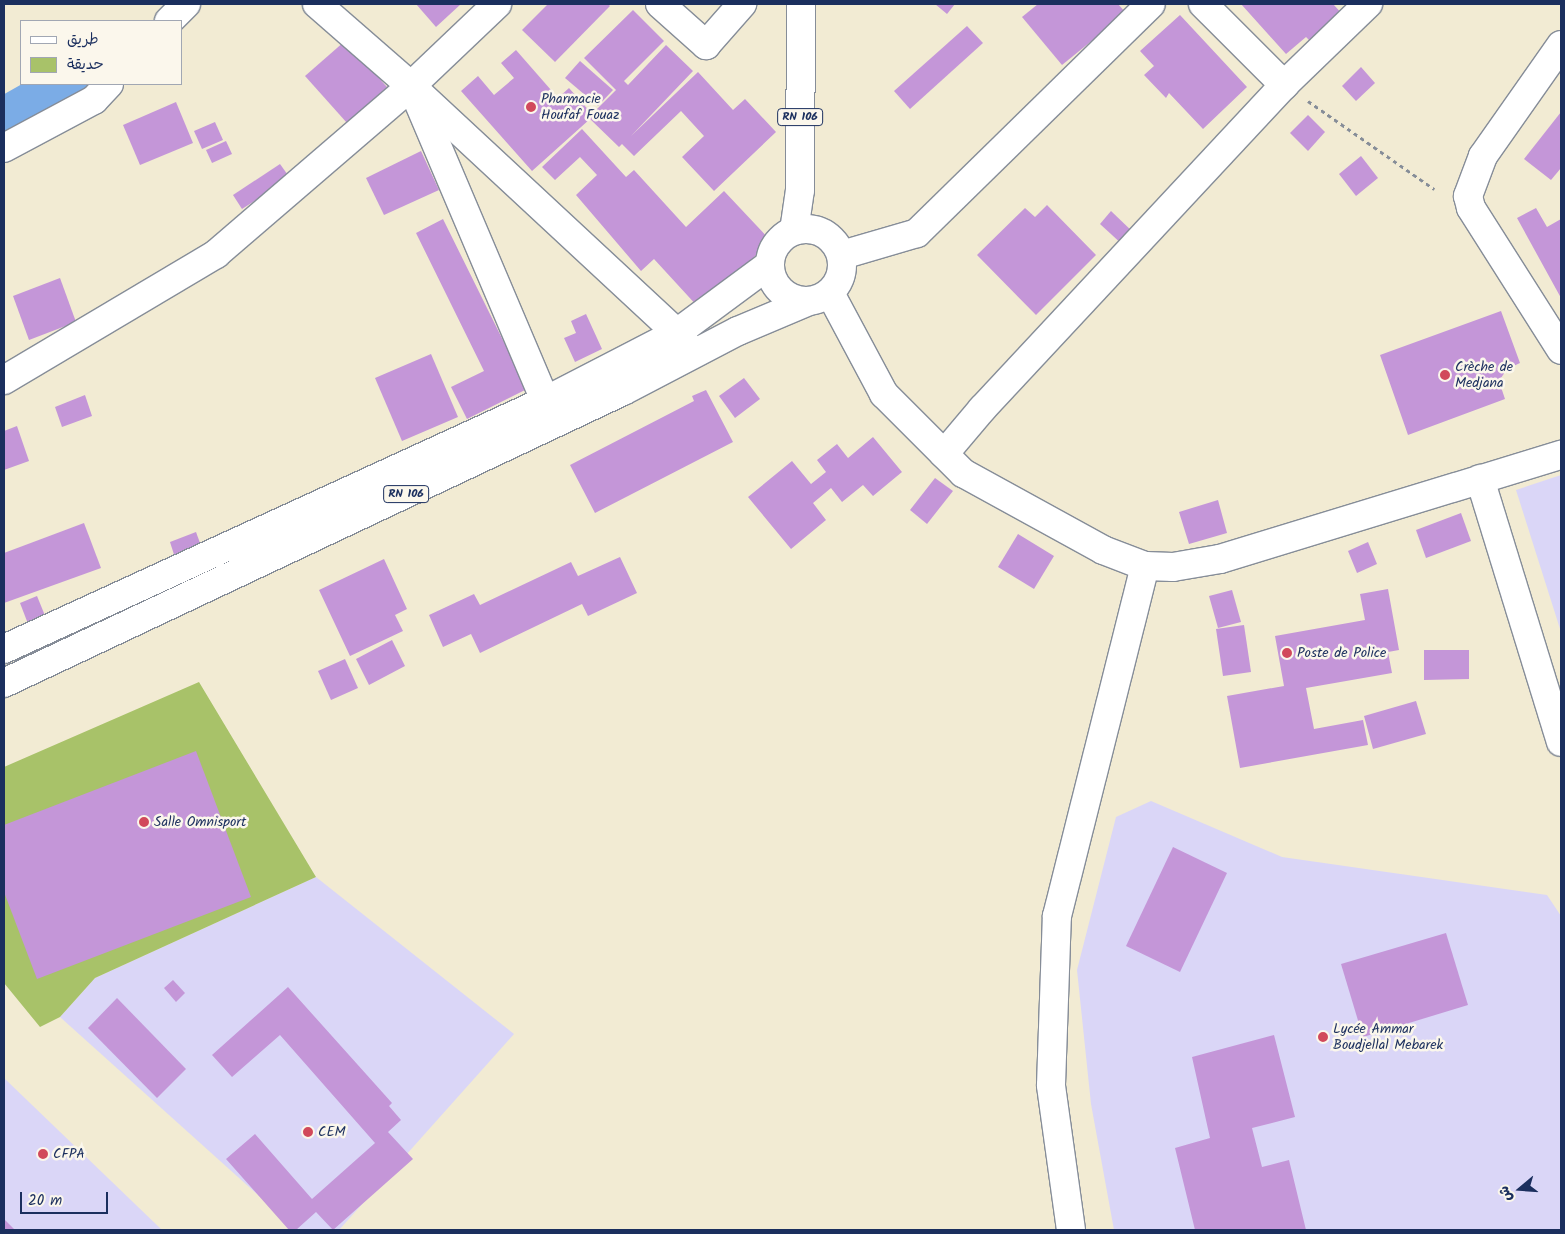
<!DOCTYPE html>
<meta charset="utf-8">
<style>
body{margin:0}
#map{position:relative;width:1565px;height:1234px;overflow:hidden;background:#f2ebd3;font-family:Kalam,"Playpen Sans Arabic",sans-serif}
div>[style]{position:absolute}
.built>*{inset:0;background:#dad6f7}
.green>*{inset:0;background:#a8c269}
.river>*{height:52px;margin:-26px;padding:0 26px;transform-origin:26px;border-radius:26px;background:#7bace6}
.building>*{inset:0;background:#c496d8}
.path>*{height:3px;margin-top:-1.5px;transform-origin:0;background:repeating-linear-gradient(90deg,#868d98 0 4px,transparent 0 8px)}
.roads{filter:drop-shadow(1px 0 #868d98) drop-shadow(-1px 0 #868d98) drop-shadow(0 1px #868d98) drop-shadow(0 -1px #868d98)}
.minor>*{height:28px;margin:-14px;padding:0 14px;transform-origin:14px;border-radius:14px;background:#fff}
.tertiary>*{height:28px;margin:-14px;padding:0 14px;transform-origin:14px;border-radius:14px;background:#fff}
.secondary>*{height:28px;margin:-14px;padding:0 14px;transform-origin:14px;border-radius:14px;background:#fff}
.primary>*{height:28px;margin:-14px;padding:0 14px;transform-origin:14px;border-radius:14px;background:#fff}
.primary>.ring{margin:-14px;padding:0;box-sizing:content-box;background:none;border:28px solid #fff;border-radius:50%}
.dots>*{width:14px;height:14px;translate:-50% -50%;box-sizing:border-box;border:2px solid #fbf7ec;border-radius:50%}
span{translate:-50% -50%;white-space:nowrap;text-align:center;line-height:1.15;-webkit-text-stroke:5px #fbf7ec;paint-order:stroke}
.shield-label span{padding:1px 4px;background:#fbf7ec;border:1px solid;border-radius:4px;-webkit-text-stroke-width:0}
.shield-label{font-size:12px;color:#1b2f5e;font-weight:700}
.poi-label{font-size:14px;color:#1b2f5e}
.left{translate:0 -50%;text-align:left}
.frame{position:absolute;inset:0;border:5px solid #1b2f5e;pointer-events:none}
.legend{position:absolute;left:20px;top:20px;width:162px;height:65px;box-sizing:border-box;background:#fbf7ec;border:1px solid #a1a7b3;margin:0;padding:6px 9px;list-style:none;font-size:15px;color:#1b2f5e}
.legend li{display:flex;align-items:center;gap:10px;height:25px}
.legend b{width:25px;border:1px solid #a1a7b3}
.north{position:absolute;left:1495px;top:1164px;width:50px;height:50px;-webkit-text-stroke:4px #fbf7ec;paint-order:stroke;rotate:252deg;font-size:14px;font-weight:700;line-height:20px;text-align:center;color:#1b2f5e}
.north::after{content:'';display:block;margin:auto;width:18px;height:22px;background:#1b2f5e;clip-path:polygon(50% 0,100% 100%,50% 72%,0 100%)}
.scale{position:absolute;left:20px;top:1192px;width:88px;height:22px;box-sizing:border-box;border:2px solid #1b2f5e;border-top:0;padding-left:6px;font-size:15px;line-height:18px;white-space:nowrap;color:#1b2f5e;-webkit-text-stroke:4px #fbf7ec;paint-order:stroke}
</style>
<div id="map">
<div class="built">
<div style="clip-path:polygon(1561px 475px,1561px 632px,1516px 490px)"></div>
<div style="clip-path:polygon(1151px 801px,1282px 857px,1547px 895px,1561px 916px,1561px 1230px,1114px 1230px,1091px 1104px,1077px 970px,1116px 817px)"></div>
<div style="clip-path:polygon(316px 877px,514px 1034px,339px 1230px,297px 1230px,60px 1017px,95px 978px)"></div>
<div style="clip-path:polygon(4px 1078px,162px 1230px,4px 1230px)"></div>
</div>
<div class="green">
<div style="clip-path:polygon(199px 682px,316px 877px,95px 978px,60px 1017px,40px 1027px,4px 983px,4px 767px)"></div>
</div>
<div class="river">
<div style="left:4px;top:124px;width:81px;rotate:-29.4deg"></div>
</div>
<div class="building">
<div style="clip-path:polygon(416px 4px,461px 4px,436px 27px)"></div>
<div style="clip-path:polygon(548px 4px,608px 4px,610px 6px,555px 62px,522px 30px)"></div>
<div style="clip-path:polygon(935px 4px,955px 4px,947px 14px)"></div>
<div style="clip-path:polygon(1038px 4px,1118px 4px,1126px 13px,1062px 65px,1022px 17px)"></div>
<div style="clip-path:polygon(1241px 4px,1333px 4px,1345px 17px,1314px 45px,1306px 37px,1286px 54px)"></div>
<div style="clip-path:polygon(633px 10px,664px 41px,624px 81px,628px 85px,666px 45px,693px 71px,631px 136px,698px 72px,733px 110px,745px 99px,776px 132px,714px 191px,682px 157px,704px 136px,681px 111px,634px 156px,622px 144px,619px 147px,590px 119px,532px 171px,461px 91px,478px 76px,494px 95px,514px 78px,501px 63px,516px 50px,558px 98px,569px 88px,592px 114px,616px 90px,584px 58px)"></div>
<div style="clip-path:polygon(1180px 15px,1247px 87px,1203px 129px,1169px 93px,1166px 98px,1144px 75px,1154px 66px,1140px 51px)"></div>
<div style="clip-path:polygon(967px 26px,983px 43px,910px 109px,894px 91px)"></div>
<div style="clip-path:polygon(345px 41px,387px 87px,347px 123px,305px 76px)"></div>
<div style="clip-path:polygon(580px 61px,613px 90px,598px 106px,565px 78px)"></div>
<div style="clip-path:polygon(1361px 67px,1375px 83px,1356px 101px,1342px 86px)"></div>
<div style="clip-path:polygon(176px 102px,193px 143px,140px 165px,123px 125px)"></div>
<div style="clip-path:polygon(1561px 112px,1561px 168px,1551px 180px,1524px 159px)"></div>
<div style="clip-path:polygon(1308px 115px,1325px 132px,1308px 151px,1290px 133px)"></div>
<div style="clip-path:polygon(215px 122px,223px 140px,202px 149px,194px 131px)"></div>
<div style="clip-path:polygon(582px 129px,626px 177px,634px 170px,686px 227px,724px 191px,771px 241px,699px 308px,654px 259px,641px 271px,576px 195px,597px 175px,580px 157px,555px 180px,542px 167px)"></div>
<div style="clip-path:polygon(226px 141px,232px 154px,212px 163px,206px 150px)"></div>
<div style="clip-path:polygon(421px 151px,439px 190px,384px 215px,366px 178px)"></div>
<div style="clip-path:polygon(1361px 156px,1378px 178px,1356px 196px,1339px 174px)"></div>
<div style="clip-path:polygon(280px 164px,290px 178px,242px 209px,233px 195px)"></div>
<div style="clip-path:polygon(1047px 205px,1096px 255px,1036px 315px,977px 255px,1025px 208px,1035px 217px)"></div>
<div style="clip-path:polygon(1536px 208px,1547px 227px,1561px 219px,1561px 298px,1517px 218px)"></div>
<div style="clip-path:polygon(1111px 211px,1135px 234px,1124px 246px,1100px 224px)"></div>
<div style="clip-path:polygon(443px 219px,527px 389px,467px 419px,451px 387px,484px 371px,416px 233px)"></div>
<div style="clip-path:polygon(60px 278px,76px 322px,29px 340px,13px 296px)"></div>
<div style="clip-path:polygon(1501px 311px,1520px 363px,1507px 369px,1499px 381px,1505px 399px,1408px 435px,1380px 355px)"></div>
<div style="clip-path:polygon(586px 314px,602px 349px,575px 362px,564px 338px,576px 333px,571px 321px)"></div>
<div style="clip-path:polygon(431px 354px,458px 417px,402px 441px,375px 378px)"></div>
<div style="clip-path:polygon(744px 378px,760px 399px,735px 418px,719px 396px)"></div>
<div style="clip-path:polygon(706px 390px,733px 442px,595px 513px,570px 465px,694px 401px,692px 396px)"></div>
<div style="clip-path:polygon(85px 395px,92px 416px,62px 427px,55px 407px)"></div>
<div style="clip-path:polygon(17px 426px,29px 461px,4px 470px,4px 431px)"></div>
<div style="clip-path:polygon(873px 437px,902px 472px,873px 496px,863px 485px,842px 502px,831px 488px,813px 503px,826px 520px,791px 549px,748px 497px,792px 461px,811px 484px,826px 472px,817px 460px,837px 444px,848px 458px)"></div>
<div style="clip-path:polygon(935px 478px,953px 491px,927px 524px,910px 510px)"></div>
<div style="clip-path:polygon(1218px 500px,1227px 533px,1189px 544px,1179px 512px)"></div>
<div style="clip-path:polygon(1461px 513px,1471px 541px,1426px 558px,1416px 530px)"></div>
<div style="clip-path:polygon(84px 523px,101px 568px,4px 603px,4px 553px)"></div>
<div style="clip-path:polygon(196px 532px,204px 554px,177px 564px,170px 542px)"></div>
<div style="clip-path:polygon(1018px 534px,1054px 556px,1034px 589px,998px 567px)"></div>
<div style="clip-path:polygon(1368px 542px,1377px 564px,1357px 573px,1348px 551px)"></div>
<div style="clip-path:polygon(620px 557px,637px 593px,588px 616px,582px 604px,480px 653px,471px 634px,443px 647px,429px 615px,474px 594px,480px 605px,571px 562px,578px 576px)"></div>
<div style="clip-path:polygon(384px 559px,407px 609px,395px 615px,403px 631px,350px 656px,319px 590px)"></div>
<div style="clip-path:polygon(1388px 589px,1399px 650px,1388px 652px,1392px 673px,1306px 688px,1314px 729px,1363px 720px,1368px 745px,1240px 768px,1227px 696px,1284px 686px,1275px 636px,1365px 620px,1360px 594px)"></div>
<div style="clip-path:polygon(1232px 590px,1241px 622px,1218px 628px,1209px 596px)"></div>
<div style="clip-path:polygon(37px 596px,48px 623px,30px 629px,20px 603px)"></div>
<div style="clip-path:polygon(1244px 625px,1251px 672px,1223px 676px,1216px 629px)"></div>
<div style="clip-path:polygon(392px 640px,405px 666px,369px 685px,356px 659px)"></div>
<div style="clip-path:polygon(1424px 650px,1469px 650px,1469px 679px,1424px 680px)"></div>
<div style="clip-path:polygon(345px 659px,358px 688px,331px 700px,318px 671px)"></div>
<div style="clip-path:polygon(1416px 701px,1426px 734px,1373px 749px,1364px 716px)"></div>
<div style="clip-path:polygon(196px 751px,251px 897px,37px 979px,4px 892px,4px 825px)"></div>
<div style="clip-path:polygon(1173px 847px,1227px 873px,1180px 972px,1126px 946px)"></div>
<div style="clip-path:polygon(1446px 933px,1468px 1005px,1363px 1037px,1341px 964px)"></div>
<div style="clip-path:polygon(173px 980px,185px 993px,176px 1002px,164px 988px)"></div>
<div style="clip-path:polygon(288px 987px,392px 1103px,389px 1106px,401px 1120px,388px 1132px,413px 1159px,333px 1230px,316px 1212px,296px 1230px,289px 1230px,226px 1159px,255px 1134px,312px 1199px,375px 1143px,280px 1035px,232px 1077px,212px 1055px)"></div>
<div style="clip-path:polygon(117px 998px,186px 1069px,157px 1098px,88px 1028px)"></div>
<div style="clip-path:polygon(1274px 1035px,1295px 1117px,1252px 1128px,1262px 1167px,1289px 1160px,1306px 1230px,1195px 1230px,1175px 1148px,1210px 1138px,1192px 1057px)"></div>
<div style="clip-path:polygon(4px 1219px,15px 1230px,4px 1230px)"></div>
</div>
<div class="path">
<div style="left:1308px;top:101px;width:154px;rotate:34.9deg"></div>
</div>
<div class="roads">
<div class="minor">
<div style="left:317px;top:4px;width:125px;rotate:41.1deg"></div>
<div style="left:411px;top:86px;width:363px;rotate:42.9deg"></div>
<div style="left:677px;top:333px;width:22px;rotate:51deg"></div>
<div style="left:660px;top:4px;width:62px;rotate:41.7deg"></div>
<div style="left:706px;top:45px;width:55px;rotate:-48.7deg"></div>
<div style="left:1203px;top:4px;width:115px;rotate:45deg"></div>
<div style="left:169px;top:21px;width:24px;rotate:-45deg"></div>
<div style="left:1561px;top:45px;width:136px;rotate:125.1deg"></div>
<div style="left:1483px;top:156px;width:43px;rotate:110.6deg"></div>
<div style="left:1468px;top:196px;width:12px;rotate:76deg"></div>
<div style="left:1471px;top:208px;width:168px;rotate:57.6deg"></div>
<div style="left:415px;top:94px;width:333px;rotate:67deg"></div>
<div style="left:4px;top:148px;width:102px;rotate:-28.1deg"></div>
<div style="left:94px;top:100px;width:22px;rotate:-47deg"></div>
<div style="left:842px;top:255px;width:78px;rotate:-16.3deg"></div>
<div style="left:917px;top:233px;width:327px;rotate:-44.4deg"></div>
<div style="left:4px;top:380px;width:247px;rotate:-30.7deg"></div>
<div style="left:216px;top:254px;width:257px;rotate:-40.7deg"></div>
<div style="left:411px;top:86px;width:119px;rotate:-43.6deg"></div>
<div style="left:944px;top:454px;width:59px;rotate:-49.8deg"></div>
<div style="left:982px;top:409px;width:443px;rotate:-47deg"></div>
<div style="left:1284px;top:85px;width:117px;rotate:-44deg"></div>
<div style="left:1480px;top:479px;width:275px;rotate:72.9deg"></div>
</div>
<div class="tertiary">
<div style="left:1071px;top:1230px;width:146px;rotate:-97.9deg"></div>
<div style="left:1051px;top:1085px;width:169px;rotate:-88deg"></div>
<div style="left:1057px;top:916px;width:361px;rotate:-75.9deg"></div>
</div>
<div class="secondary">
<div style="left:830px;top:293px;width:115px;rotate:61.9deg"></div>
<div style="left:884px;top:394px;width:112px;rotate:45deg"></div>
<div style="left:963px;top:473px;width:160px;rotate:28.8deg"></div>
<div style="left:1103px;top:550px;width:45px;rotate:20.9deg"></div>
<div style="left:1145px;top:566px;width:28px;rotate:2deg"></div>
<div style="left:1173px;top:567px;width:48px;rotate:-9.7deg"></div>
<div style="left:1220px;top:559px;width:357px;rotate:-17deg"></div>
</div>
<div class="primary">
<div class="ring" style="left:770px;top:229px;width:44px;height:44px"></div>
<div style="left:794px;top:231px;width:41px;rotate:-81.7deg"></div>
<div style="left:800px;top:190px;width:186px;rotate:-89.7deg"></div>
<div style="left:4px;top:649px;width:595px;rotate:-24.63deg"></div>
<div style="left:545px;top:401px;width:148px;rotate:-27.3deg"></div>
<div style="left:677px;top:333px;width:114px;rotate:-36.5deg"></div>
<div style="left:4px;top:683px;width:684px;rotate:-25.25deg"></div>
<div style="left:623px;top:391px;width:130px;rotate:-27.6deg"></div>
<div style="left:738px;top:331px;width:75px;rotate:-22.8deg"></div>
</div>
</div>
<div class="dots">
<div style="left:531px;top:107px;background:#d1495b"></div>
<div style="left:1445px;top:375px;background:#d1495b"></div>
<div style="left:1287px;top:653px;background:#d1495b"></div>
<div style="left:144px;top:822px;background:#d1495b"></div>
<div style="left:1323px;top:1037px;background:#d1495b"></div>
<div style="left:308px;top:1132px;background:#d1495b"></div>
<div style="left:43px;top:1154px;background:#d1495b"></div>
</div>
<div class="shield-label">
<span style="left:800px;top:117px">RN 106</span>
<span style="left:406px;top:494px">RN 106</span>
</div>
<div class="poi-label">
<span class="left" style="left:541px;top:107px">Pharmacie<br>Houfaf Fouaz</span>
<span class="left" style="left:1455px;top:375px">Crèche de<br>Medjana</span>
<span class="left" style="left:1297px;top:653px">Poste de Police</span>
<span class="left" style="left:154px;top:822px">Salle Omnisport</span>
<span class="left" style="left:1333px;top:1037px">Lycée Ammar<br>Boudjellal Mebarek</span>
<span class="left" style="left:318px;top:1132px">CEM</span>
<span class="left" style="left:53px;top:1154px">CFPA</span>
</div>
<div class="frame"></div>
<ul class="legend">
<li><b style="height:6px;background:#fff"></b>طريق</li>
<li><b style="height:14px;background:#a8c269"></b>حديقة</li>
</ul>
<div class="north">ش</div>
<div class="scale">20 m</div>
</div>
